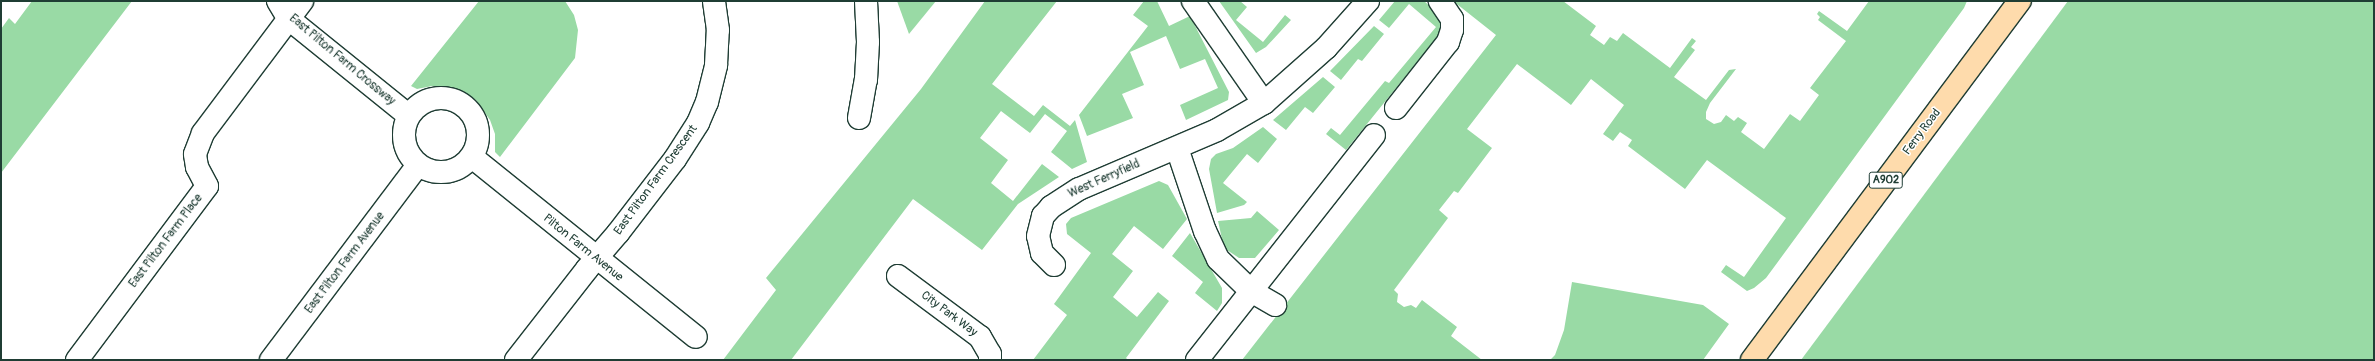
<!DOCTYPE html>
<style>
body{margin:0}
#map{position:relative;width:2375px;height:361px;overflow:hidden;background:#fff;font-family:Pangolin,sans-serif}
div>[style]{position:absolute}
.green>*{inset:0;background:#99daa5}
.roads{filter:drop-shadow(1px 0 #1f3d34) drop-shadow(-1px 0 #1f3d34) drop-shadow(0 1px #1f3d34) drop-shadow(0 -1px #1f3d34)}
.minor>*{height:22px;margin:-11px;padding:0 11px;transform-origin:11px;border-radius:11px;background:#fff}
.minor>.ring{margin:-11px;padding:0;box-sizing:content-box;background:none;border:22px solid #fff;border-radius:50%}
.major>*{height:22px;margin:-11px;padding:0 11px;transform-origin:11px;border-radius:11px;background:#fedbac}
span{translate:-50% -50%;white-space:nowrap;text-align:center;line-height:1.15;-webkit-text-stroke:3px #fff;paint-order:stroke}
.shield-label span{padding:1px 3px;background:#fff;border:1px solid;border-radius:3px;-webkit-text-stroke-width:0}
.shield-label{font-size:11px;color:#1f3d34;font-weight:700}
.street-label{font-size:12px;color:#1f3d34}
.frame{position:absolute;inset:0;border:2px solid #1f3d34;pointer-events:none}
</style>
<div id="map">
<div class="green">
<div style="clip-path:polygon(32px 1px,132px 1px,1px 173px,1px 29px,9px 18px,15px 24px)"></div>
<div style="clip-path:polygon(479px 1px,565px 1px,574px 15px,578px 30px,575px 58px,500px 157px,495px 152px,495px 134px,490px 120px,476px 100px,450px 87px,432px 86px,417px 89px,411px 86px)"></div>
<div style="clip-path:polygon(897px 1px,936px 1px,909px 34px)"></div>
<div style="clip-path:polygon(985px 1px,1057px 1px,992px 84px,1034px 116px,1043px 105px,1070px 126px,1075px 120px,1087px 162px,1072px 169px,1051px 152px,1067px 131px,1045px 114px,1030px 133px,1001px 111px,980px 138px,1008px 160px,991px 183px,1013px 201px,1042px 164px,1059px 177px,1018px 204px,982px 250px,913px 199px,791px 360px,723px 360px,776px 290px,766px 278px,921px 89px)"></div>
<div style="clip-path:polygon(1144px 1px,1157px 1px,1169px 26px,1190px 16px,1229px 92px,1228px 100px,1186px 120px,1180px 105px,1218px 88px,1205px 59px,1180px 69px,1166px 36px,1130px 52px,1144px 85px,1122px 94px,1133px 118px,1087px 136px,1079px 115px,1148px 26px,1133px 15px)"></div>
<div style="clip-path:polygon(1219px 1px,1240px 1px,1247px 7px,1236px 20px,1263px 42px,1285px 15px,1291px 20px,1266px 47px,1256px 53px)"></div>
<div style="clip-path:polygon(1395px 1px,1424px 1px,1441px 16px,1442px 31px,1346px 150px,1326px 134px,1331px 128px,1340px 135px,1385px 81px,1389px 83px,1436px 27px,1409px 4px,1389px 28px,1379px 20px)"></div>
<div style="clip-path:polygon(1453px 1px,1563px 1px,1596px 26px,1590px 35px,1604px 45px,1610px 37px,1617px 41px,1623px 33px,1670px 68px,1692px 38px,1696px 41px,1691px 47px,1695px 50px,1674px 77px,1706px 100px,1729px 70px,1736px 69px,1710px 103px,1706px 112px,1706px 119px,1714px 124px,1721px 122px,1726px 115px,1734px 121px,1738px 117px,1747px 123px,1741px 132px,1764px 149px,1790px 114px,1800px 121px,1819px 95px,1810px 88px,1846px 41px,1818px 20px,1820px 17px,1817px 14px,1819px 11px,1847px 31px,1869px 1px,1967px 1px,1964px 8px,1802px 229px,1766px 278px,1754px 288px,1747px 291px,1721px 272px,1726px 265px,1744px 277px,1786px 218px,1707px 160px,1685px 189px,1628px 146px,1632px 140px,1620px 132px,1613px 141px,1603px 134px,1624px 105px,1591px 79px,1571px 105px,1517px 64px,1467px 129px,1492px 148px,1458px 193px,1454px 191px,1439px 210px,1448px 218px,1394px 290px,1398px 294px,1397px 302px,1404px 307px,1411px 305px,1416px 308px,1422px 300px,1457px 327px,1451px 336px,1482px 360px,1242px 360px,1496px 35px)"></div>
<div style="clip-path:polygon(2068px 1px,2374px 1px,2374px 360px,1801px 360px)"></div>
<div style="clip-path:polygon(1374px 26px,1384px 34px,1362px 61px,1358px 59px,1341px 80px,1330px 71px)"></div>
<div style="clip-path:polygon(1323px 77px,1335px 87px,1313px 113px,1305px 107px,1286px 130px,1273px 120px)"></div>
<div style="clip-path:polygon(1263px 127px,1277px 139px,1258px 163px,1247px 154px,1223px 183px,1247px 202px,1244px 205px,1217px 213px,1209px 169px,1211px 159px,1216px 154px,1233px 148px)"></div>
<div style="clip-path:polygon(1159px 181px,1168px 185px,1187px 219px,1163px 249px,1134px 226px,1112px 254px,1133px 271px,1113px 297px,1137px 317px,1158px 292px,1169px 301px,1126px 358px,1128px 360px,1033px 360px,1067px 315px,1054px 304px,1091px 253px,1067px 234px,1066px 224px,1071px 218px)"></div>
<div style="clip-path:polygon(1257px 211px,1279px 230px,1255px 258px,1239px 258px,1224px 248px,1218px 221px,1251px 218px)"></div>
<div style="clip-path:polygon(1190px 233px,1222px 288px,1222px 303px,1217px 311px,1195px 293px,1203px 282px,1172px 256px)"></div>
<div style="clip-path:polygon(1572px 282px,1703px 305px,1729px 324px,1703px 360px,1550px 360px,1555px 355px,1564px 330px)"></div>
</div>
<div class="roads">
<div class="minor">
<div style="left:278px;top:1px;width:21px;rotate:59deg"></div>
<div style="left:289px;top:19px;width:154px;rotate:38.9deg"></div>
<div style="left:1193px;top:1px;width:124px;rotate:55.2deg"></div>
<div class="ring" style="left:404px;top:98px;width:52px;height:52px"></div>
<div style="left:1396px;top:108px;width:84px;rotate:-51.8deg"></div>
<div style="left:1448px;top:42px;width:13px;rotate:-72deg"></div>
<div style="left:1452px;top:30px;width:11px;rotate:-90deg"></div>
<div style="left:1452px;top:19px;width:22px;rotate:-124deg"></div>
<div style="left:859px;top:118px;width:39px;rotate:-80deg"></div>
<div style="left:866px;top:80px;width:38px;rotate:-87deg"></div>
<div style="left:868px;top:42px;width:41px;rotate:-92.8deg"></div>
<div style="left:1177px;top:148px;width:88px;rotate:71.4deg"></div>
<div style="left:1205px;top:231px;width:31px;rotate:65deg"></div>
<div style="left:1218px;top:259px;width:46px;rotate:44.1deg"></div>
<div style="left:1251px;top:291px;width:28px;rotate:30deg"></div>
<div style="left:472px;top:157px;width:287px;rotate:38.8deg"></div>
<div style="left:1054px;top:265px;width:17px;rotate:-135deg"></div>
<div style="left:1042px;top:253px;width:17px;rotate:-103deg"></div>
<div style="left:1038px;top:236px;width:21px;rotate:-76deg"></div>
<div style="left:1043px;top:216px;width:12px;rotate:-48deg"></div>
<div style="left:1051px;top:207px;width:33px;rotate:-33deg"></div>
<div style="left:1079px;top:189px;width:150px;rotate:-23.1deg"></div>
<div style="left:1217px;top:130px;width:54px;rotate:-29.9deg"></div>
<div style="left:1264px;top:103px;width:83px;rotate:-41.6deg"></div>
<div style="left:1326px;top:48px;width:63px;rotate:-48.2deg"></div>
<div style="left:898px;top:276px;width:102px;rotate:36.6deg"></div>
<div style="left:980px;top:337px;width:20px;rotate:60deg"></div>
<div style="left:990px;top:354px;width:6px;rotate:90deg"></div>
<div style="left:77px;top:360px;width:217px;rotate:-53.2deg"></div>
<div style="left:207px;top:186px;width:21px;rotate:-118deg"></div>
<div style="left:197px;top:167px;width:13px;rotate:-99deg"></div>
<div style="left:195px;top:154px;width:22px;rotate:-69deg"></div>
<div style="left:203px;top:133px;width:165px;rotate:-53.1deg"></div>
<div style="left:271px;top:360px;width:244px;rotate:-53deg"></div>
<div style="left:516px;top:360px;width:115px;rotate:-52deg"></div>
<div style="left:587px;top:269px;width:48px;rotate:-49.3deg"></div>
<div style="left:618px;top:233px;width:93px;rotate:-52.4deg"></div>
<div style="left:675px;top:159px;width:43px;rotate:-57.4deg"></div>
<div style="left:698px;top:123px;width:23px;rotate:-67deg"></div>
<div style="left:707px;top:102px;width:38px;rotate:-76deg"></div>
<div style="left:716px;top:65px;width:35px;rotate:-87deg"></div>
<div style="left:718px;top:30px;width:29px;rotate:-98deg"></div>
<div style="left:1197px;top:360px;width:286px;rotate:-51.8deg"></div>
</div>
<div class="major">
<div style="left:1752px;top:360px;width:448px;rotate:-53.3deg"></div>
</div>
</div>
<div class="shield-label">
<span style="left:1886px;top:180px">A902</span>
</div>
<div class="street-label">
<span style="left:342px;top:60px;rotate:40deg">East Pilton Farm Crossway</span>
<span style="left:1922px;top:132px;rotate:-53deg">Ferry Road</span>
<span style="left:1104px;top:179px;rotate:-24deg">West Ferryfield</span>
<span style="left:656px;top:180px;rotate:-54deg">East Pilton Farm Crescent</span>
<span style="left:166px;top:241px;rotate:-53deg">East Pilton Farm Place</span>
<span style="left:583px;top:248px;rotate:39deg">Pilton Farm Avenue</span>
<span style="left:345px;top:263px;rotate:-53deg">East Pilton Farm Avenue</span>
<span style="left:949px;top:314px;rotate:37deg">City Park Way</span>
</div>
<div class="frame"></div>
</div>
